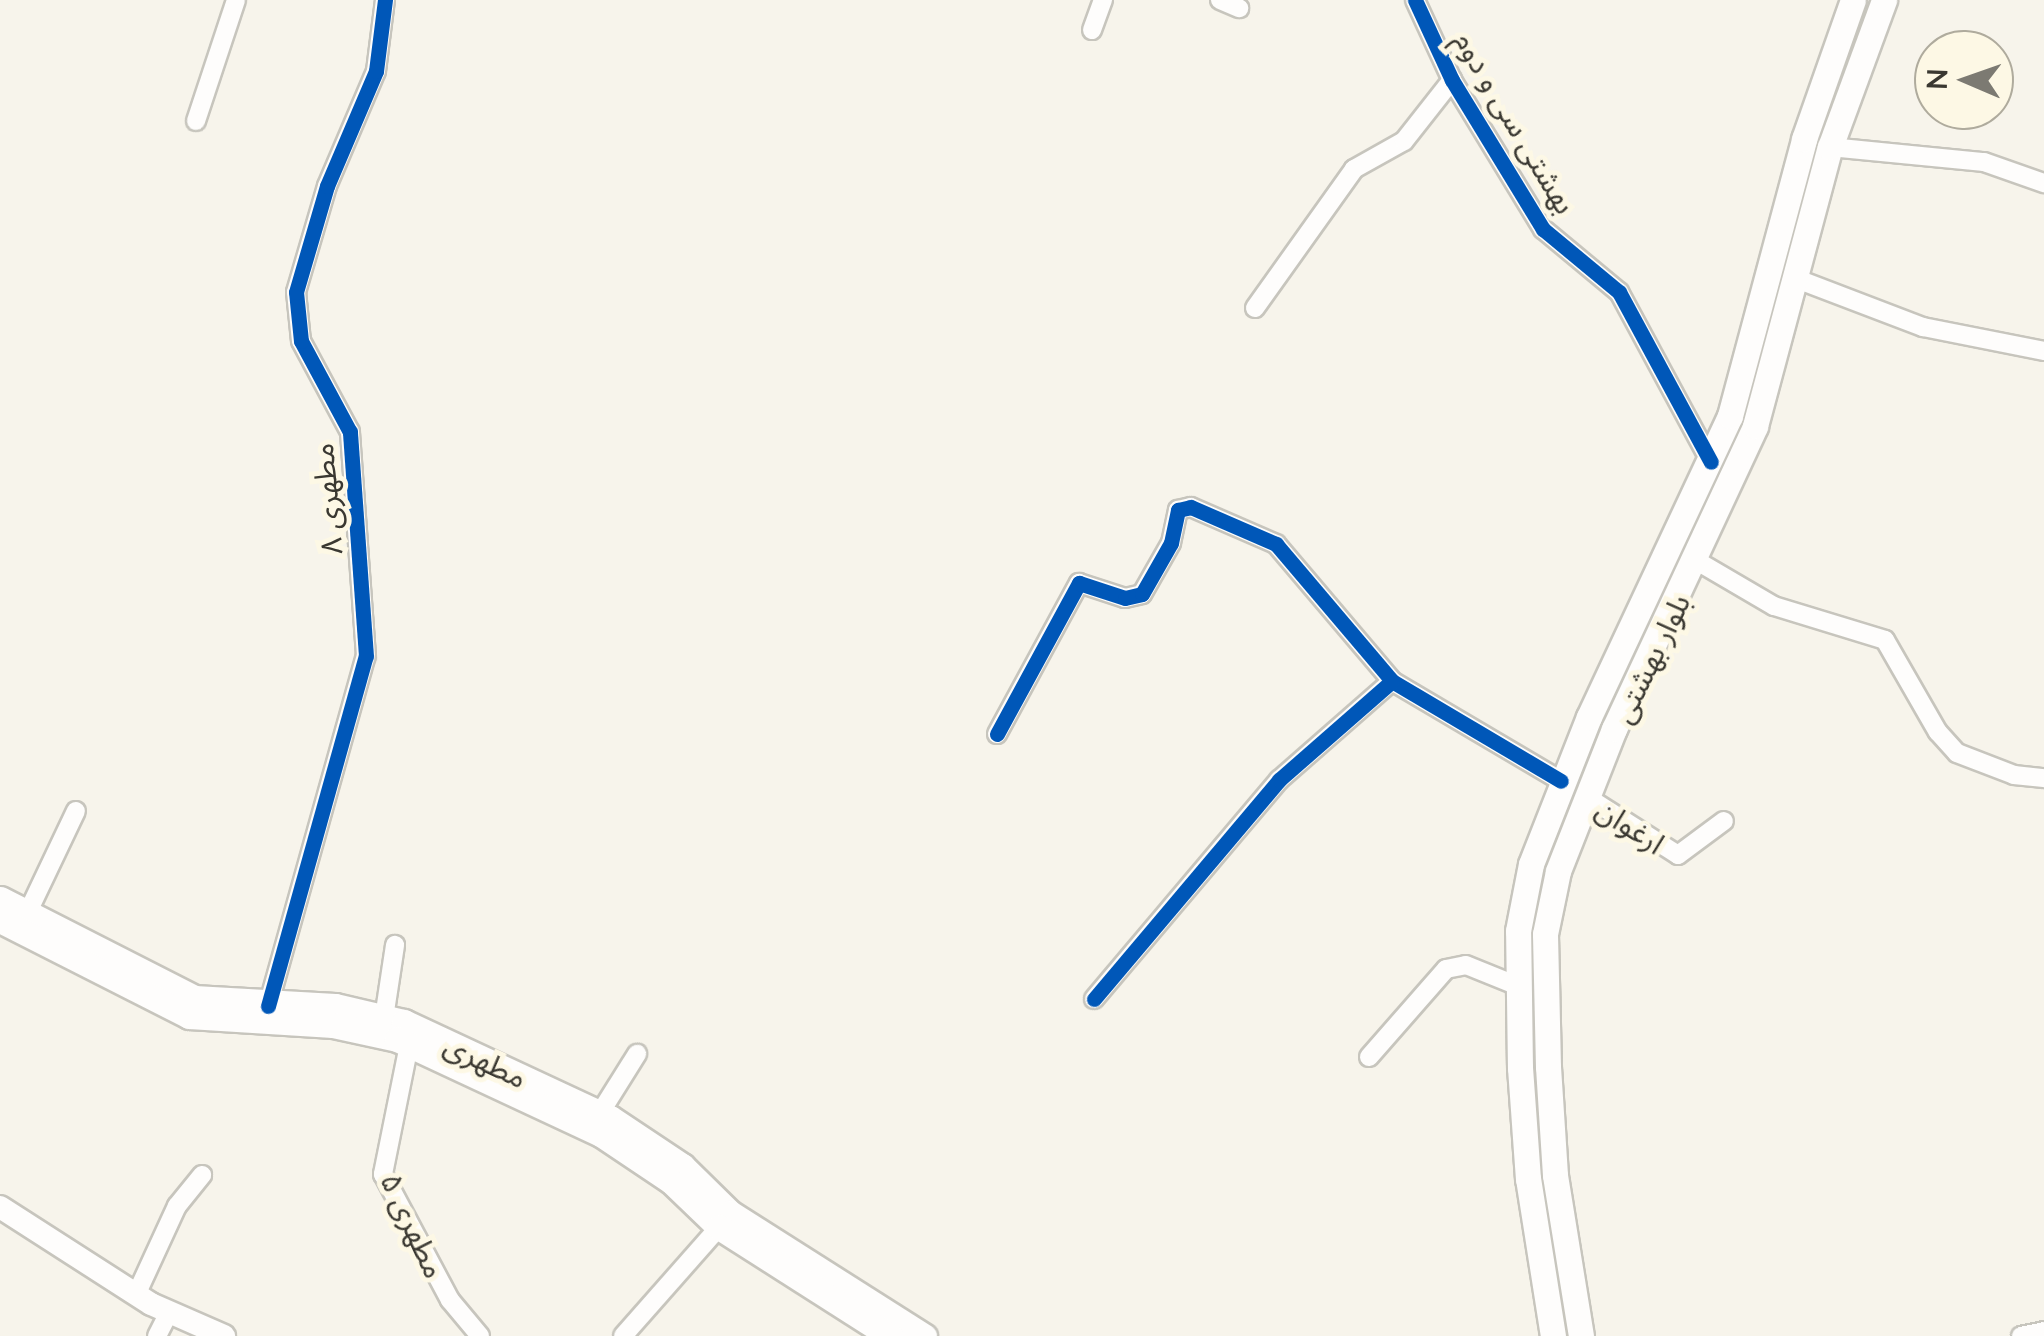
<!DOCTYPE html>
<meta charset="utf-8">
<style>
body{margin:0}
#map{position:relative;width:2044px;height:1336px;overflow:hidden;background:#f7f4eb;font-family:Lato,"Noto Sans Arabic",sans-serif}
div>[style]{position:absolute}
.roads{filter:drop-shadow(2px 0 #c7c5bd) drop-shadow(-2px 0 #c7c5bd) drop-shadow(0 2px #c7c5bd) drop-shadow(0 -2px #c7c5bd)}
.minor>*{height:18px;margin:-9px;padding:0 9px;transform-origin:9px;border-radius:9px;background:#fefdfc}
.tertiary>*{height:22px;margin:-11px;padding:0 11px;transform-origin:11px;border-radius:11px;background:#fefdfc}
.secondary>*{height:25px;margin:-12.5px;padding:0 12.5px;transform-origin:12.5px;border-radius:12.5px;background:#fefdfc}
.cycleway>*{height:15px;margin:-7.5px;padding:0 7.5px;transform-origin:7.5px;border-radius:7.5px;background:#0057b8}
span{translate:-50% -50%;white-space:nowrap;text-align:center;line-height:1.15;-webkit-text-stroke:10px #fdf8e5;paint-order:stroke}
.street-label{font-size:30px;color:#3a3831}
.north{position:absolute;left:1914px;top:30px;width:100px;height:100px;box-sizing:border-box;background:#fdf8e5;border:2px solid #afab9d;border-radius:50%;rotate:272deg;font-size:28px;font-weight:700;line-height:40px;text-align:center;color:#3a3831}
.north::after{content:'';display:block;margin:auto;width:35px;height:45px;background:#7c7a72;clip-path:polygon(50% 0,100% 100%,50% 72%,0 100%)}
</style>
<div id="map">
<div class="roads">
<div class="minor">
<div style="left:1220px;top:0;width:21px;rotate:23deg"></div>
<div style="left:1415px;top:0;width:88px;rotate:65.2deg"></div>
<div style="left:1452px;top:80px;width:175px;rotate:58.6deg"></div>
<div style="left:1543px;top:229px;width:99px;rotate:39.7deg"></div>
<div style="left:1619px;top:292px;width:193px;rotate:61.6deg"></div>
<div style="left:1092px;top:30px;width:32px;rotate:-70deg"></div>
<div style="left:196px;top:121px;width:127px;rotate:-71.7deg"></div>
<div style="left:1830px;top:147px;width:155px;rotate:5.6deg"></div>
<div style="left:1984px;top:162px;width:64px;rotate:19.3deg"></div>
<div style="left:1797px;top:279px;width:135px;rotate:20.9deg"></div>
<div style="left:1923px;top:327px;width:123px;rotate:11.2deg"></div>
<div style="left:1255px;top:308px;width:171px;rotate:-54.5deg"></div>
<div style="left:1354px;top:169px;width:57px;rotate:-29.2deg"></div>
<div style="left:1404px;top:141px;width:78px;rotate:-51.8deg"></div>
<div style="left:1697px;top:561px;width:89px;rotate:30.3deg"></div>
<div style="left:1774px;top:606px;width:116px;rotate:17deg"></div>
<div style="left:1885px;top:640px;width:106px;rotate:60.1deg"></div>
<div style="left:1938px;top:732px;width:28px;rotate:48deg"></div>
<div style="left:1957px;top:753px;width:61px;rotate:21.1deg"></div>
<div style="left:2014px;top:775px;width:30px;rotate:6deg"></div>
<div style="left:997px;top:734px;width:172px;rotate:-61.5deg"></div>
<div style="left:1079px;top:583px;width:48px;rotate:18.1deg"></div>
<div style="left:1125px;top:598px;width:17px;rotate:-13deg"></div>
<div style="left:1142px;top:594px;width:59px;rotate:-60.4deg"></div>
<div style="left:1171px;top:543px;width:34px;rotate:-78deg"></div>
<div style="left:1178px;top:510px;width:13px;rotate:-13deg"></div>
<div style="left:1191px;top:507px;width:93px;rotate:23.5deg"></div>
<div style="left:1276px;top:544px;width:180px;rotate:49.7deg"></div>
<div style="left:1392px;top:681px;width:196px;rotate:30.6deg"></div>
<div style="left:1587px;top:797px;width:108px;rotate:32.5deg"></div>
<div style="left:1678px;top:855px;width:57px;rotate:-36.5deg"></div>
<div style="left:27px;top:914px;width:114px;rotate:-64.6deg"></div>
<div style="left:1094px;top:999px;width:287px;rotate:-49.8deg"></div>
<div style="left:1279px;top:780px;width:150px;rotate:-41.2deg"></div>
<div style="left:268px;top:1006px;width:363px;rotate:-74.4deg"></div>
<div style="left:366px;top:656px;width:225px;rotate:-94.1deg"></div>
<div style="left:350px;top:432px;width:103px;rotate:-118.3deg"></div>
<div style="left:301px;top:341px;width:49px;rotate:-95.8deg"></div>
<div style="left:296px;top:292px;width:110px;rotate:-73.7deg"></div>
<div style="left:327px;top:186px;width:125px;rotate:-66.9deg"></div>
<div style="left:376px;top:71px;width:72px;rotate:-82.8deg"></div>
<div style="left:384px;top:1018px;width:74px;rotate:-81.4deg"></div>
<div style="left:409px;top:1045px;width:132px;rotate:101.4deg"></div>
<div style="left:383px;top:1174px;width:143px;rotate:62deg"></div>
<div style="left:450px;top:1300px;width:47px;rotate:50.2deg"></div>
<div style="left:1369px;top:1057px;width:117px;rotate:-48.8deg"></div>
<div style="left:1446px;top:969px;width:20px;rotate:-11deg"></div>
<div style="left:1466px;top:965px;width:56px;rotate:22deg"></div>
<div style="left:600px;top:1113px;width:70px;rotate:-57.9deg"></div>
<div style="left:136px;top:1295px;width:98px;rotate:-65.3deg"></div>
<div style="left:177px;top:1206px;width:40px;rotate:-51deg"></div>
<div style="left:157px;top:1336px;width:27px;rotate:-63deg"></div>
<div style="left:623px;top:1336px;width:145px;rotate:-48.6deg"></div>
<div style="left:2021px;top:1336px;width:24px;rotate:-12deg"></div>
</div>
<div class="tertiary">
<div style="left:0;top:1207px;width:179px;rotate:32.7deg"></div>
<div style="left:151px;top:1304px;width:80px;rotate:23.7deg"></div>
</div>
<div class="secondary">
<div style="left:0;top:899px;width:218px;rotate:27deg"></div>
<div style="left:194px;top:998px;width:141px;rotate:3.2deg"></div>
<div style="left:335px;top:1006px;width:71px;rotate:13.1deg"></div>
<div style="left:404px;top:1022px;width:227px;rotate:25deg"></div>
<div style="left:610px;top:1118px;width:87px;rotate:33.7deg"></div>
<div style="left:682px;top:1166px;width:67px;rotate:44.4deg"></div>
<div style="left:730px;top:1213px;width:230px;rotate:32.4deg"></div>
<div style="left:0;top:920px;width:212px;rotate:26.9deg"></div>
<div style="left:189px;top:1016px;width:144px;rotate:3.6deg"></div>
<div style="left:333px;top:1025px;width:66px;rotate:12.3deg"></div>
<div style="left:397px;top:1039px;width:225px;rotate:25deg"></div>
<div style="left:601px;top:1134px;width:84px;rotate:33.9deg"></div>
<div style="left:671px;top:1181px;width:66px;rotate:43.8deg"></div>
<div style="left:719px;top:1227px;width:203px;rotate:32.5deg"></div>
<div style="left:1553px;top:1336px;width:159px;rotate:-99deg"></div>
<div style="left:1528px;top:1179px;width:111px;rotate:-94.1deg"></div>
<div style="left:1520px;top:1068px;width:137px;rotate:-90.8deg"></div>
<div style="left:1518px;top:931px;width:68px;rotate:-79deg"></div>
<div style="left:1531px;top:864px;width:158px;rotate:-68.5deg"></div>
<div style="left:1589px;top:717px;width:332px;rotate:-64.9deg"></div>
<div style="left:1730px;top:416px;width:287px;rotate:-75deg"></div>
<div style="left:1804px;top:139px;width:147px;rotate:-70.6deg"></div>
<div style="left:1581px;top:1336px;width:163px;rotate:-99.2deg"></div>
<div style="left:1555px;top:1175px;width:108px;rotate:-93.7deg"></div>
<div style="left:1548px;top:1067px;width:133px;rotate:-91.3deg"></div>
<div style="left:1545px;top:934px;width:64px;rotate:-78.3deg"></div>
<div style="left:1558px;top:871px;width:153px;rotate:-68.5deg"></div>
<div style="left:1614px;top:729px;width:334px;rotate:-65deg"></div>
<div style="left:1755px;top:426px;width:289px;rotate:-75deg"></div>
<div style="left:1830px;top:147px;width:157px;rotate:-69.8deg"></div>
</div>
</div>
<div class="cycleway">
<div style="left:1415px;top:0;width:88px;rotate:65.2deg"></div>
<div style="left:1452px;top:80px;width:175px;rotate:58.6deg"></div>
<div style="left:1543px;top:229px;width:99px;rotate:39.7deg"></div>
<div style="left:1619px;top:292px;width:193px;rotate:61.6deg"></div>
<div style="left:997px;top:734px;width:172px;rotate:-61.5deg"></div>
<div style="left:1079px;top:583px;width:48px;rotate:18.1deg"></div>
<div style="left:1125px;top:598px;width:17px;rotate:-13deg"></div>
<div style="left:1142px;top:594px;width:59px;rotate:-60.4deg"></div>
<div style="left:1171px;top:543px;width:34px;rotate:-78deg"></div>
<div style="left:1178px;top:510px;width:13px;rotate:-13deg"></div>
<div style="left:1191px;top:507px;width:93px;rotate:23.5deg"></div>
<div style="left:1276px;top:544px;width:180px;rotate:49.7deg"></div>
<div style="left:1392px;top:681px;width:196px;rotate:30.6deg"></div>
<div style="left:1094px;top:999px;width:287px;rotate:-49.8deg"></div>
<div style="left:1279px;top:780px;width:150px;rotate:-41.2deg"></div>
<div style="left:268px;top:1006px;width:363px;rotate:-74.4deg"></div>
<div style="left:366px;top:656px;width:225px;rotate:-94.1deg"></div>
<div style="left:350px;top:432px;width:103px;rotate:-118.3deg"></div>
<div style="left:301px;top:341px;width:49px;rotate:-95.8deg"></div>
<div style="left:296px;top:292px;width:110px;rotate:-73.7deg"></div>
<div style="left:327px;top:186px;width:125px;rotate:-66.9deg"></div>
<div style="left:376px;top:71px;width:72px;rotate:-82.8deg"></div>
</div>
<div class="street-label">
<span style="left:1516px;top:122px;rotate:59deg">بهشتی سی و دوم</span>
<span style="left:326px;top:499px;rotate:-95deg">مطهری ۸</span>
<span style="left:1650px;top:658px;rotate:-64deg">بلوار بهشتی</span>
<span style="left:1631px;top:825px;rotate:33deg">ارغوان</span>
<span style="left:486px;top:1060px;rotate:25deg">مطهری</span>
<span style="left:414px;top:1225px;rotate:65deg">مطهری ۵</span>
</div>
<div class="north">N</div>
</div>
